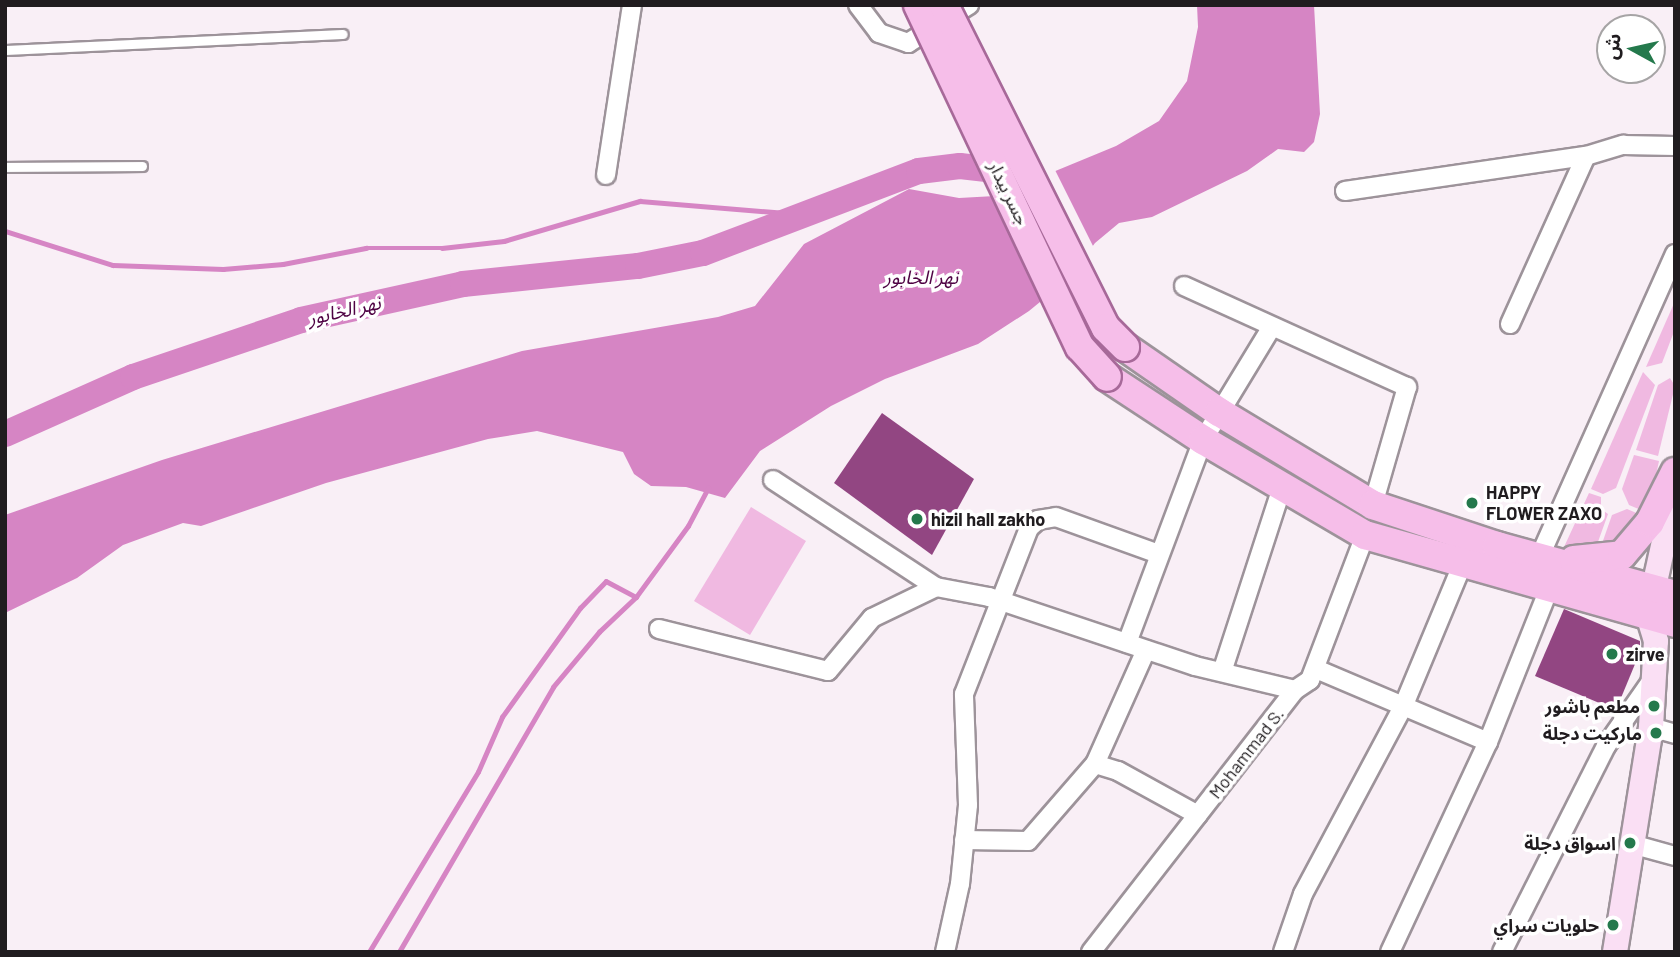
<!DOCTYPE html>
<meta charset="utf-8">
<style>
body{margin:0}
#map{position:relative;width:1680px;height:957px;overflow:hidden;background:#f9eff6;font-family:Barlow,"Noto Sans Arabic",sans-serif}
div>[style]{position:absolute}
.green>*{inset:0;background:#f0b9e1}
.water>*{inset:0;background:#d685c4}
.pier>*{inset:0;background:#f9eff6}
.stream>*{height:4.5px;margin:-2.25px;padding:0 2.25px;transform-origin:2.25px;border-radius:2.25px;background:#d685c4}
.river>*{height:26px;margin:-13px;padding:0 13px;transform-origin:13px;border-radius:13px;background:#d685c4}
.building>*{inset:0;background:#924682}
.roads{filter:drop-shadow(2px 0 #9d939a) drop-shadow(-2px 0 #9d939a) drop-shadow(0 2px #9d939a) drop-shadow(0 -2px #9d939a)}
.lane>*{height:9px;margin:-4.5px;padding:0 4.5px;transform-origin:4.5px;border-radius:4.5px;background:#fff}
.street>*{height:18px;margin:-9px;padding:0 9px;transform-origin:9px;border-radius:9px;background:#fff}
.secondary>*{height:24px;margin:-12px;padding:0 12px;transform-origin:12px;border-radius:12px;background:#fadff4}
.primary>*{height:28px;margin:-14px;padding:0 14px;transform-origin:14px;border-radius:14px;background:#f6bee9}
.bridges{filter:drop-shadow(2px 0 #a76999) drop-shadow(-2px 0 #a76999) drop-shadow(0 2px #a76999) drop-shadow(0 -2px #a76999)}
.primary-bridge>*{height:28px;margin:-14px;padding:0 14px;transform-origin:14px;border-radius:14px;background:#f6bee9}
.dots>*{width:19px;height:19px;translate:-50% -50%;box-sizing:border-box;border:4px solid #fff;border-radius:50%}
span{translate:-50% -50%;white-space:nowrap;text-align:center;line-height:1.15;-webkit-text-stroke:7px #fff;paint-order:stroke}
.street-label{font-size:18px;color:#201c1f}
.poi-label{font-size:18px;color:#201c1f;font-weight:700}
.left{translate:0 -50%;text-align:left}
.right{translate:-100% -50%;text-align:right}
.water-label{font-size:19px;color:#4e0243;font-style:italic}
.frame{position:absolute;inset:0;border:7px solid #201c1f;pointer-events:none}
.north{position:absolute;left:1596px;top:14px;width:70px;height:70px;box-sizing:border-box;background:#fff;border:2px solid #a6a4a5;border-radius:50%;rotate:278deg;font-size:19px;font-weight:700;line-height:28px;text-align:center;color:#201c1f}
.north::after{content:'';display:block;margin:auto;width:24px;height:32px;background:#24794c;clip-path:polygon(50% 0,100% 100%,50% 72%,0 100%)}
</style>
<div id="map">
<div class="green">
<div style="clip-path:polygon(1675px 301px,1675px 329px,1662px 363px,1646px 367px)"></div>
<div style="clip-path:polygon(1643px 372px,1655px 385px,1616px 488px,1603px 494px,1591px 489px)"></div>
<div style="clip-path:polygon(1670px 378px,1675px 386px,1658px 456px,1636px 450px,1658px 385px)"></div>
<div style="clip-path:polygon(1634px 455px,1659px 461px,1648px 513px,1629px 505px,1622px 489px)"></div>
<div style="clip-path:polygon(1589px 493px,1601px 497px,1601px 509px,1608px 514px,1594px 553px,1564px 547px)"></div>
<div style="clip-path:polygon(751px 507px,806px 541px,750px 635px,694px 601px)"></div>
<div style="clip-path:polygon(1627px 509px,1646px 517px,1598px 555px,1612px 515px)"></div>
</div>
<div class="water">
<div style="clip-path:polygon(1197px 5px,1314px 5px,1320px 114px,1314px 142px,1304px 152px,1278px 149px,1247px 171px,1152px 217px,1119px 223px,1095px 243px,1068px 279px,1029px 311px,978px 344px,885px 379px,831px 406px,760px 451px,725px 498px,686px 487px,651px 486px,634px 474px,623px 452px,537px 431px,488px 439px,326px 483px,201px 526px,183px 523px,123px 545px,77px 578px,5px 613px,5px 515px,162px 460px,522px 351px,718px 317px,755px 306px,804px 244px,909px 189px,959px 198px,995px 196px,1116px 146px,1159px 121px,1187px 81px,1198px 27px)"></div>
</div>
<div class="pier">
<div style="clip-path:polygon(1053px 166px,1095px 250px,1071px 281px,1044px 303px,989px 193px)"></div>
</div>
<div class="stream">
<div style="left:5px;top:231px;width:113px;rotate:17.5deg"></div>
<div style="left:113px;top:265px;width:110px;rotate:2.1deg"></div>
<div style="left:223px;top:269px;width:60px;rotate:-4.8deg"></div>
<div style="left:283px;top:264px;width:85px;rotate:-10.9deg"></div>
<div style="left:366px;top:248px;width:76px"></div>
<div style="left:442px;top:248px;width:62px;rotate:-6.4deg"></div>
<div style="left:504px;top:241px;width:142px;rotate:-16.4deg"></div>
<div style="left:640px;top:201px;width:171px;rotate:4.7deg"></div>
<div style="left:369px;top:952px;width:210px;rotate:-58.8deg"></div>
<div style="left:478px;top:772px;width:60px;rotate:-66.4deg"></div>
<div style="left:502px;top:717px;width:134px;rotate:-54.4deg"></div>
<div style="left:580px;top:608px;width:37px;rotate:-46deg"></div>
<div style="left:606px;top:581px;width:34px;rotate:28deg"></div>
<div style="left:399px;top:952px;width:306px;rotate:-59.8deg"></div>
<div style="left:553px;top:687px;width:72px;rotate:-50.1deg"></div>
<div style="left:599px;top:632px;width:51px;rotate:-43.4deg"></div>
<div style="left:636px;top:597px;width:88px;rotate:-53.8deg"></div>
<div style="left:688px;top:526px;width:43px;rotate:-62.2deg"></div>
</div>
<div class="river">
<div style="left:5px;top:434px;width:140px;rotate:-24deg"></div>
<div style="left:133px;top:377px;width:177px;rotate:-18.7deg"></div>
<div style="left:301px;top:320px;width:166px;rotate:-12.5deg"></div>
<div style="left:463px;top:284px;width:176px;rotate:-5.9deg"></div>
<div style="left:638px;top:266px;width:66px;rotate:-11.3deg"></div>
<div style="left:703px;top:253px;width:231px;rotate:-20.8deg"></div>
<div style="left:919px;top:171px;width:41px;rotate:-7deg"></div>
<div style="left:960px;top:166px;width:53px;rotate:6.5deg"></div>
</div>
<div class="building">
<div style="clip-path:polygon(882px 413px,974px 479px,932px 555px,834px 483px)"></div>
<div style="clip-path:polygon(1564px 609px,1640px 641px,1640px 652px,1616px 710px,1535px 676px)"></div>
</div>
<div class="roads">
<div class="lane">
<div style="left:5px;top:50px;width:338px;rotate:-2.7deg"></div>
<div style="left:5px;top:167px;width:137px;rotate:-0.4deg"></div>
</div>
<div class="street">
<div style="left:858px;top:5px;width:35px;rotate:53deg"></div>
<div style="left:879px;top:33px;width:31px;rotate:19deg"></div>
<div style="left:908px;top:43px;width:72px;rotate:-31.9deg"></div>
<div style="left:606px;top:175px;width:172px;rotate:-81.3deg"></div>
<div style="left:1345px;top:191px;width:244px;rotate:-8.3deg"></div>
<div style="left:1586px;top:156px;width:39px;rotate:-17deg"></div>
<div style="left:1623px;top:145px;width:52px;rotate:1.1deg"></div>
<div style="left:1184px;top:286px;width:245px;rotate:24.4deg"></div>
<div style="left:1407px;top:387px;width:123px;rotate:106.1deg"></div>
<div style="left:1510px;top:324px;width:184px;rotate:-65.7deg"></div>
<div style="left:773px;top:480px;width:195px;rotate:33.3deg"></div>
<div style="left:1539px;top:558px;width:333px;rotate:-65.9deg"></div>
<div style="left:659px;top:629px;width:174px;rotate:14deg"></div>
<div style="left:828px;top:671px;width:69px;rotate:-50.3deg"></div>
<div style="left:872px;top:618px;width:71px;rotate:-25.8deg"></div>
<div style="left:936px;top:587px;width:54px;rotate:10.7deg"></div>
<div style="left:989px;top:597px;width:217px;rotate:18.5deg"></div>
<div style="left:1195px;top:666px;width:103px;rotate:13.5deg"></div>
<div style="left:1127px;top:643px;width:217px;rotate:-69.5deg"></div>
<div style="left:1203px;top:440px;width:131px;rotate:-58.7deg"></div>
<div style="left:1146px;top:650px;width:125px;rotate:114.1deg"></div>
<div style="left:1095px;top:764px;width:24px;rotate:17deg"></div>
<div style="left:1118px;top:771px;width:91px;rotate:28.8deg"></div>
<div style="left:1316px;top:669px;width:187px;rotate:23deg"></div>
<div style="left:1222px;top:672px;width:194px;rotate:-72deg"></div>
<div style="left:1651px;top:727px;width:25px;rotate:16deg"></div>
<div style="left:964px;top:840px;width:64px;rotate:0.9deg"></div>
<div style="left:1028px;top:841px;width:102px;rotate:-49deg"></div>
<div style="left:1635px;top:845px;width:41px;rotate:15.4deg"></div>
<div style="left:945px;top:952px;width:70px;rotate:-77.6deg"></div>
<div style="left:960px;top:884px;width:79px;rotate:-84.2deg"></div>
<div style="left:968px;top:805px;width:111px;rotate:-92.1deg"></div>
<div style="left:964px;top:694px;width:178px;rotate:-68.6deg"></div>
<div style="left:1029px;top:528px;width:12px;rotate:-42deg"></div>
<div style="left:1038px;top:520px;width:18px;rotate:-9deg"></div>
<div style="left:1056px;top:517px;width:109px;rotate:19.8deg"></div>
<div style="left:1091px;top:952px;width:332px;rotate:-52.1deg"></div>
<div style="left:1295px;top:690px;width:18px;rotate:-34deg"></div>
<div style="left:1310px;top:680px;width:155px;rotate:-69.2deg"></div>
<div style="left:1283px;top:952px;width:61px;rotate:-71deg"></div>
<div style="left:1303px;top:894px;width:212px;rotate:-61.9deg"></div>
<div style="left:1403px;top:707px;width:156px;rotate:-67.4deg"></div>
<div style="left:1390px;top:952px;width:232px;rotate:-65deg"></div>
<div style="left:1488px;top:742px;width:168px;rotate:-68.3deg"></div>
<div style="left:1502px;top:952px;width:231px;rotate:-63.2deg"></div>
<div style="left:1606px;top:746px;width:80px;rotate:-55.1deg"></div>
</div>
<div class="secondary">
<div style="left:1615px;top:952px;width:228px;rotate:-80.9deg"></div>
<div style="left:1651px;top:727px;width:86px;rotate:-86.7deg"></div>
<div style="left:1656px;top:641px;width:28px;rotate:-107deg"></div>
<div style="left:1648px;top:614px;width:126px;rotate:-77.6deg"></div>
</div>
<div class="primary">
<div style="left:1125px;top:347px;width:114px;rotate:34.7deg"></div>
<div style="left:1219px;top:412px;width:180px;rotate:31.1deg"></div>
<div style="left:1373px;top:505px;width:131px;rotate:18.3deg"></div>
<div style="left:1497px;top:546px;width:185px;rotate:15.4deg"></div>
<div style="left:1107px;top:377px;width:115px;rotate:33.3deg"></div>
<div style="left:1203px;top:440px;width:188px;rotate:30.4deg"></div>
<div style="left:1365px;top:535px;width:322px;rotate:15.8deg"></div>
<div style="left:1574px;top:560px;width:48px;rotate:-5.9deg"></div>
<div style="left:1622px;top:555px;width:43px;rotate:-49.7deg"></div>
<div style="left:1650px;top:522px;width:56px;rotate:-63.4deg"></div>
</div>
</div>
<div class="bridges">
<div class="primary-bridge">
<div style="left:918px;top:5px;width:378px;rotate:64.7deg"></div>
<div style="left:1080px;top:347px;width:40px;rotate:48deg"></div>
<div style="left:944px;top:5px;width:361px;rotate:63.4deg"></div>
<div style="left:1106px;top:328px;width:27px;rotate:45deg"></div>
</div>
</div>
<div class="dots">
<div style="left:1472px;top:503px;background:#24794c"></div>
<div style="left:917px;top:519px;background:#24794c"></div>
<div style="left:1612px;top:654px;background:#24794c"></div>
<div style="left:1654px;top:706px;background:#24794c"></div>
<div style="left:1656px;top:733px;background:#24794c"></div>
<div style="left:1630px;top:843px;background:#24794c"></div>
<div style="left:1613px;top:925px;background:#24794c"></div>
</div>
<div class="street-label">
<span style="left:1009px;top:193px;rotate:64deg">جسر بيدار</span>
<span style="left:1246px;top:753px;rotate:-52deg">Mohammad S.</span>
</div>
<div class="poi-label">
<span class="left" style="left:1486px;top:503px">HAPPY<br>FLOWER ZAXO</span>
<span class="left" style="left:931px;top:519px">hizil hall zakho</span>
<span class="left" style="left:1626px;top:654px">zirve</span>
<span class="right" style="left:1640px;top:706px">مطعم باشور</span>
<span class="right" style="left:1642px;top:733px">ماركيت دجلة</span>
<span class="right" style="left:1616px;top:843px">اسواق دجلة</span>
<span class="right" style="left:1599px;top:925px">حلويات سراي</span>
</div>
<div class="water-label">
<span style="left:921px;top:277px">نهر الخابور</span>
<span style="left:344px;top:310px;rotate:-13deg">نهر الخابور</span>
</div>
<div class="frame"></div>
<div class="north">ش</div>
</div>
